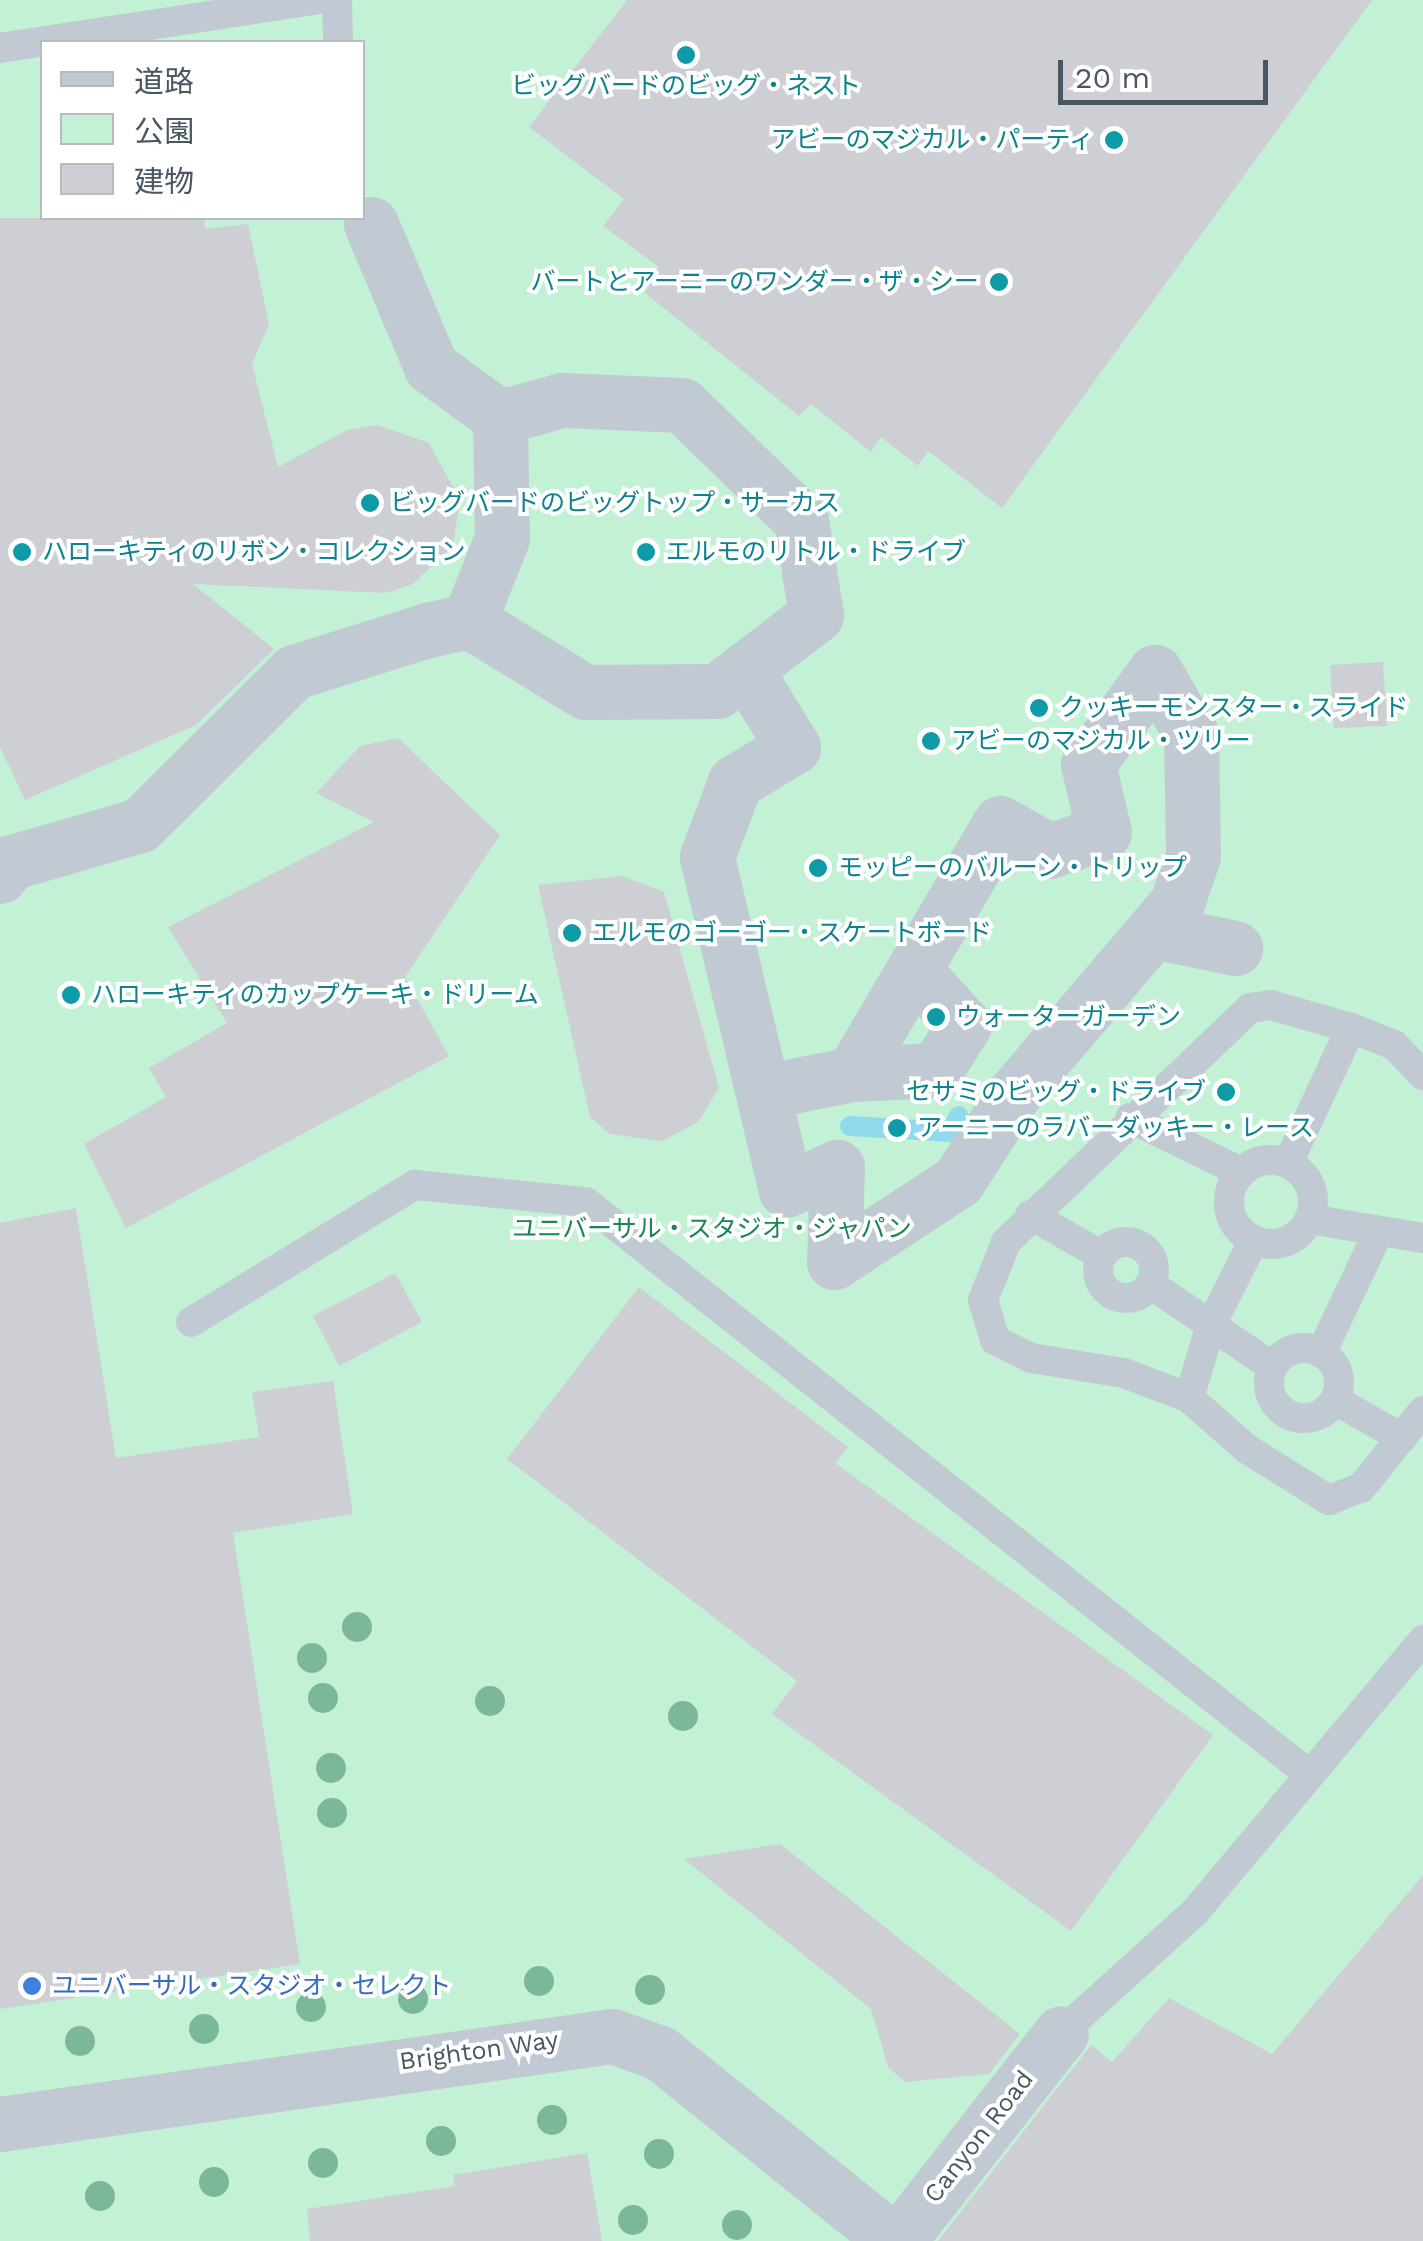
<!DOCTYPE html>
<meta charset="utf-8">
<style>
body{margin:0}
#map{position:relative;width:1423px;height:2241px;overflow:hidden;background:#f5f3f3;font-family:"Work Sans","Noto Sans JP",sans-serif}
div>[style]{position:absolute}
.green>*{inset:0;background:#c3f1d5}
.stream>*{height:20px;margin:-10px;padding:0 10px;transform-origin:10px;border-radius:10px;background:#90daee}
.building>*{inset:0;background:#cdcfd5}
.lane>*{height:30px;margin:-15px;padding:0 15px;transform-origin:15px;border-radius:15px;background:#c1cad2}
.lane>.ring{margin:-15px;padding:0;box-sizing:content-box;background:none;border:30px solid #c1cad2;border-radius:50%}
.street>*{height:55px;margin:-27.5px;padding:0 27.5px;transform-origin:27.5px;border-radius:27.5px;background:#c1cad2}
.trees>*{width:30px;height:30px;margin:-15px;border-radius:50%;background:#7bb799}
.dots>*{width:28px;height:28px;translate:-50% -50%;box-sizing:border-box;border:5px solid #fff;border-radius:50%}
span{translate:-50% -50%;white-space:nowrap;text-align:center;line-height:1.15;-webkit-text-stroke:8px #fff;paint-order:stroke}
.culture-label{font-size:25px;color:#0d838f}
.right{translate:-100% -50%;text-align:right}
.left{translate:0 -50%;text-align:left}
.park-label{font-size:25px;color:#17864f}
.shop-label{font-size:25px;color:#366cbe}
.street-label{font-size:25px;color:#4a5661}
.legend{position:absolute;left:40px;top:40px;width:325px;height:180px;box-sizing:border-box;background:#fff;border:2px solid #b7bbc0;margin:0;padding:12px 18px;list-style:none;font-size:30px;color:#4a5661}
.legend li{display:flex;align-items:center;gap:20px;height:50px}
.legend b{width:50px;border:2px solid #b7bbc0}
.scale{position:absolute;left:1058px;top:60px;width:210px;height:45px;box-sizing:border-box;border:5px solid #4a5661;border-top:0;padding-left:12px;font-size:30px;line-height:35px;white-space:nowrap;color:#4a5661;-webkit-text-stroke:8px #fff;paint-order:stroke}
</style>
<div id="map">
<div class="green">
<div style="clip-path:polygon(evenodd,0 0,1423px 0,1423px 2241px,0 2241px,0 0,42px 42px,362px 42px,362px 218px,42px 218px,42px 42px)"></div>
</div>
<div class="stream">
<div style="left:850px;top:1126px;width:100px;rotate:3.4deg"></div>
<div style="left:950px;top:1132px;width:18px;rotate:-61deg"></div>
</div>
<div class="building">
<div style="clip-path:polygon(627px 0,1372px 0,1002px 508px,928px 451px,918px 466px,881px 437px,871px 452px,811px 404px,799px 416px,645px 293px,659px 267px,603px 226px,624px 199px,529px 127px)"></div>
<div style="clip-path:polygon(0 218px,204px 218px,205px 229px,248px 224px,269px 324px,252px 364px,278px 467px,347px 430px,377px 425px,429px 443px,460px 500px,453px 545px,413px 584px,385px 593px,193px 584px,274px 649px,196px 725px,25px 800px,0 747px)"></div>
<div style="clip-path:polygon(1383px 662px,1387px 726px,1334px 728px,1330px 665px)"></div>
<div style="clip-path:polygon(398px 738px,500px 835px,405px 977px,449px 1056px,126px 1228px,84px 1144px,166px 1097px,149px 1068px,227px 1023px,168px 927px,374px 822px,316px 793px,360px 746px)"></div>
<div style="clip-path:polygon(622px 876px,664px 892px,719px 1088px,698px 1122px,662px 1141px,610px 1134px,590px 1117px,538px 885px)"></div>
<div style="clip-path:polygon(76px 1208px,116px 1458px,259px 1437px,252px 1392px,333px 1381px,353px 1514px,233px 1533px,300px 1964px,0 2009px,0 1223px)"></div>
<div style="clip-path:polygon(395px 1273px,422px 1322px,339px 1366px,313px 1316px)"></div>
<div style="clip-path:polygon(639px 1287px,848px 1447px,835px 1463px,1213px 1735px,1071px 1931px,772px 1714px,797px 1681px,507px 1459px)"></div>
<div style="clip-path:polygon(780px 1844px,1020px 2034px,989px 2074px,905px 2082px,888px 2067px,871px 2009px,684px 1859px)"></div>
<div style="clip-path:polygon(1423px 1875px,1423px 2241px,938px 2241px,1091px 2045px,1112px 2062px,1169px 1998px,1272px 2054px)"></div>
<div style="clip-path:polygon(587px 2153px,602px 2241px,310px 2241px,307px 2209px,455px 2186px,453px 2175px)"></div>
</div>
<div class="lane">
<div style="left:337px;top:0;width:42px;rotate:88.6deg"></div>
<div style="left:0;top:48px;width:319px;rotate:-8.7deg"></div>
<div style="left:1423px;top:1075px;width:42px;rotate:-134deg"></div>
<div style="left:1394px;top:1045px;width:46px;rotate:-158.4deg"></div>
<div style="left:1351px;top:1028px;width:83px;rotate:-164deg"></div>
<div style="left:1271px;top:1005px;width:21px;rotate:172deg"></div>
<div style="left:1250px;top:1008px;width:338px;rotate:136.2deg"></div>
<div style="left:1006px;top:1242px;width:62px;rotate:111.6deg"></div>
<div style="left:983px;top:1300px;width:42px;rotate:73.3deg"></div>
<div style="left:995px;top:1340px;width:40px;rotate:26.6deg"></div>
<div style="left:1031px;top:1358px;width:94px;rotate:9.2deg"></div>
<div style="left:1124px;top:1373px;width:70px;rotate:21deg"></div>
<div style="left:1189px;top:1398px;width:77px;rotate:41.3deg"></div>
<div style="left:1247px;top:1449px;width:97px;rotate:31.9deg"></div>
<div style="left:1329px;top:1500px;width:34px;rotate:-21deg"></div>
<div style="left:1361px;top:1488px;width:99px;rotate:-51.2deg"></div>
<div style="left:1130px;top:1118px;width:123px;rotate:25.9deg"></div>
<div class="ring" style="left:1229px;top:1160px;width:54px;height:54px"></div>
<div style="left:1288px;top:1163px;width:149px;rotate:-65deg"></div>
<div style="left:1030px;top:1215px;width:81px;rotate:29.4deg"></div>
<div style="left:1309px;top:1219px;width:116px;rotate:9.5deg"></div>
<div class="ring" style="left:1098px;top:1242px;width:26px;height:26px"></div>
<div style="left:1150px;top:1284px;width:148px;rotate:34deg"></div>
<div style="left:191px;top:1322px;width:263px;rotate:-31.5deg"></div>
<div style="left:415px;top:1185px;width:172px;rotate:5.7deg"></div>
<div style="left:586px;top:1202px;width:923px;rotate:38.36deg"></div>
<div class="ring" style="left:1269px;top:1348px;width:40px;height:40px"></div>
<div style="left:1321px;top:1353px;width:135px;rotate:-64.6deg"></div>
<div style="left:1189px;top:1398px;width:76px;rotate:-73.2deg"></div>
<div style="left:1211px;top:1325px;width:95px;rotate:-63.2deg"></div>
<div style="left:1335px;top:1400px;width:77px;rotate:29.6deg"></div>
<div style="left:1061px;top:2033px;width:179px;rotate:-42.1deg"></div>
<div style="left:1194px;top:1913px;width:356px;rotate:-50deg"></div>
</div>
<div class="street">
<div style="left:371px;top:224px;width:155px;rotate:67.2deg"></div>
<div style="left:431px;top:367px;width:85px;rotate:35.9deg"></div>
<div style="left:745px;top:669px;width:92px;rotate:58.4deg"></div>
<div style="left:793px;top:747px;width:68px;rotate:148.9deg"></div>
<div style="left:735px;top:782px;width:80px;rotate:110.5deg"></div>
<div style="left:707px;top:857px;width:342px;rotate:76.7deg"></div>
<div style="left:786px;top:1190px;width:56px;rotate:-24.3deg"></div>
<div style="left:837px;top:1167px;width:95px;rotate:91.8deg"></div>
<div style="left:834px;top:1262px;width:148px;rotate:-33.2deg"></div>
<div style="left:958px;top:1181px;width:102px;rotate:-57.4deg"></div>
<div style="left:1013px;top:1095px;width:253px;rotate:-49.5deg"></div>
<div style="left:1177px;top:903px;width:50px;rotate:-71.2deg"></div>
<div style="left:1193px;top:856px;width:122px;rotate:-90.9deg"></div>
<div style="left:1191px;top:734px;width:72px;rotate:-120.1deg"></div>
<div style="left:1155px;top:672px;width:114px;rotate:126.1deg"></div>
<div style="left:1088px;top:764px;width:70px;rotate:76.8deg"></div>
<div style="left:1104px;top:832px;width:57px;rotate:160.6deg"></div>
<div style="left:1050px;top:851px;width:57px;rotate:-150.8deg"></div>
<div style="left:1000px;top:823px;width:291px;rotate:120.5deg"></div>
<div style="left:852px;top:1074px;width:86px;rotate:168.6deg"></div>
<div style="left:0;top:876px;width:16px;rotate:-55deg"></div>
<div style="left:9px;top:863px;width:136px;rotate:-16.2deg"></div>
<div style="left:140px;top:825px;width:217px;rotate:-44.8deg"></div>
<div style="left:294px;top:672px;width:139px;rotate:-17.5deg"></div>
<div style="left:427px;top:630px;width:43px;rotate:-12.1deg"></div>
<div style="left:469px;top:621px;width:136px;rotate:31.5deg"></div>
<div style="left:585px;top:692px;width:132px;rotate:-0.4deg"></div>
<div style="left:717px;top:691px;width:125px;rotate:-37.5deg"></div>
<div style="left:816px;top:615px;width:96px;rotate:-99deg"></div>
<div style="left:801px;top:520px;width:165px;rotate:-136deg"></div>
<div style="left:682px;top:405px;width:120px;rotate:-177.6deg"></div>
<div style="left:562px;top:400px;width:64px;rotate:164.7deg"></div>
<div style="left:500px;top:417px;width:121px;rotate:89.1deg"></div>
<div style="left:502px;top:538px;width:89px;rotate:111.7deg"></div>
<div style="left:1154px;top:931px;width:83px;rotate:11.9deg"></div>
<div style="left:852px;top:1074px;width:84px;rotate:-2.7deg"></div>
<div style="left:936px;top:1070px;width:53px;rotate:-58.1deg"></div>
<div style="left:964px;top:1025px;width:74px;rotate:-132.3deg"></div>
<div style="left:0;top:2124px;width:618px;rotate:-8.18deg"></div>
<div style="left:612px;top:2036px;width:51px;rotate:19.5deg"></div>
<div style="left:660px;top:2053px;width:300px;rotate:38.8deg"></div>
<div style="left:898px;top:2241px;width:264px;rotate:-51.9deg"></div>
</div>
<div class="trees">
<div style="left:357px;top:1627px"></div>
<div style="left:312px;top:1658px"></div>
<div style="left:323px;top:1698px"></div>
<div style="left:490px;top:1701px"></div>
<div style="left:683px;top:1716px"></div>
<div style="left:331px;top:1768px"></div>
<div style="left:332px;top:1813px"></div>
<div style="left:539px;top:1981px"></div>
<div style="left:650px;top:1990px"></div>
<div style="left:413px;top:1999px"></div>
<div style="left:311px;top:2007px"></div>
<div style="left:204px;top:2029px"></div>
<div style="left:80px;top:2041px"></div>
<div style="left:552px;top:2120px"></div>
<div style="left:441px;top:2141px"></div>
<div style="left:659px;top:2154px"></div>
<div style="left:323px;top:2163px"></div>
<div style="left:214px;top:2182px"></div>
<div style="left:100px;top:2196px"></div>
<div style="left:633px;top:2220px"></div>
<div style="left:737px;top:2225px"></div>
</div>
<div class="dots">
<div style="left:686px;top:55px;background:#0f9aa8"></div>
<div style="left:1114px;top:140px;background:#0f9aa8"></div>
<div style="left:999px;top:282px;background:#0f9aa8"></div>
<div style="left:370px;top:503px;background:#0f9aa8"></div>
<div style="left:22px;top:552px;background:#0f9aa8"></div>
<div style="left:646px;top:552px;background:#0f9aa8"></div>
<div style="left:1039px;top:708px;background:#0f9aa8"></div>
<div style="left:931px;top:741px;background:#0f9aa8"></div>
<div style="left:818px;top:868px;background:#0f9aa8"></div>
<div style="left:572px;top:933px;background:#0f9aa8"></div>
<div style="left:71px;top:995px;background:#0f9aa8"></div>
<div style="left:936px;top:1017px;background:#0f9aa8"></div>
<div style="left:1226px;top:1092px;background:#0f9aa8"></div>
<div style="left:897px;top:1128px;background:#0f9aa8"></div>
<div style="left:32px;top:1986px;background:#3f7fe0"></div>
</div>
<div class="culture-label">
<span style="left:686px;top:86px">ビッグバードのビッグ・ネスト</span>
<span class="right" style="left:1094px;top:140px">アビーのマジカル・パーティ</span>
<span class="right" style="left:979px;top:282px">バートとアーニーのワンダー・ザ・シー</span>
<span class="left" style="left:390px;top:503px">ビッグバードのビッグトップ・サーカス</span>
<span class="left" style="left:42px;top:552px">ハローキティのリボン・コレクション</span>
<span class="left" style="left:666px;top:552px">エルモのリトル・ドライブ</span>
<span class="left" style="left:1059px;top:708px">クッキーモンスター・スライド</span>
<span class="left" style="left:951px;top:741px">アビーのマジカル・ツリー</span>
<span class="left" style="left:838px;top:868px">モッピーのバルーン・トリップ</span>
<span class="left" style="left:592px;top:933px">エルモのゴーゴー・スケートボード</span>
<span class="left" style="left:91px;top:995px">ハローキティのカップケーキ・ドリーム</span>
<span class="left" style="left:956px;top:1017px">ウォーターガーデン</span>
<span class="right" style="left:1206px;top:1092px">セサミのビッグ・ドライブ</span>
<span class="left" style="left:917px;top:1128px">アーニーのラバーダッキー・レース</span>
</div>
<div class="park-label">
<span style="left:712px;top:1229px">ユニバーサル・スタジオ・ジャパン</span>
</div>
<div class="shop-label">
<span class="left" style="left:52px;top:1986px">ユニバーサル・スタジオ・セレクト</span>
</div>
<div class="street-label">
<span style="left:479px;top:2051px;rotate:-8deg">Brighton Way</span>
<span style="left:979px;top:2137px;rotate:-52deg">Canyon Road</span>
</div>
<ul class="legend">
<li><b style="height:12px;background:#c1cad2"></b>道路</li>
<li><b style="height:28px;background:#c3f1d5"></b>公園</li>
<li><b style="height:28px;background:#cdcfd5"></b>建物</li>
</ul>
<div class="scale">20 m</div>
</div>
